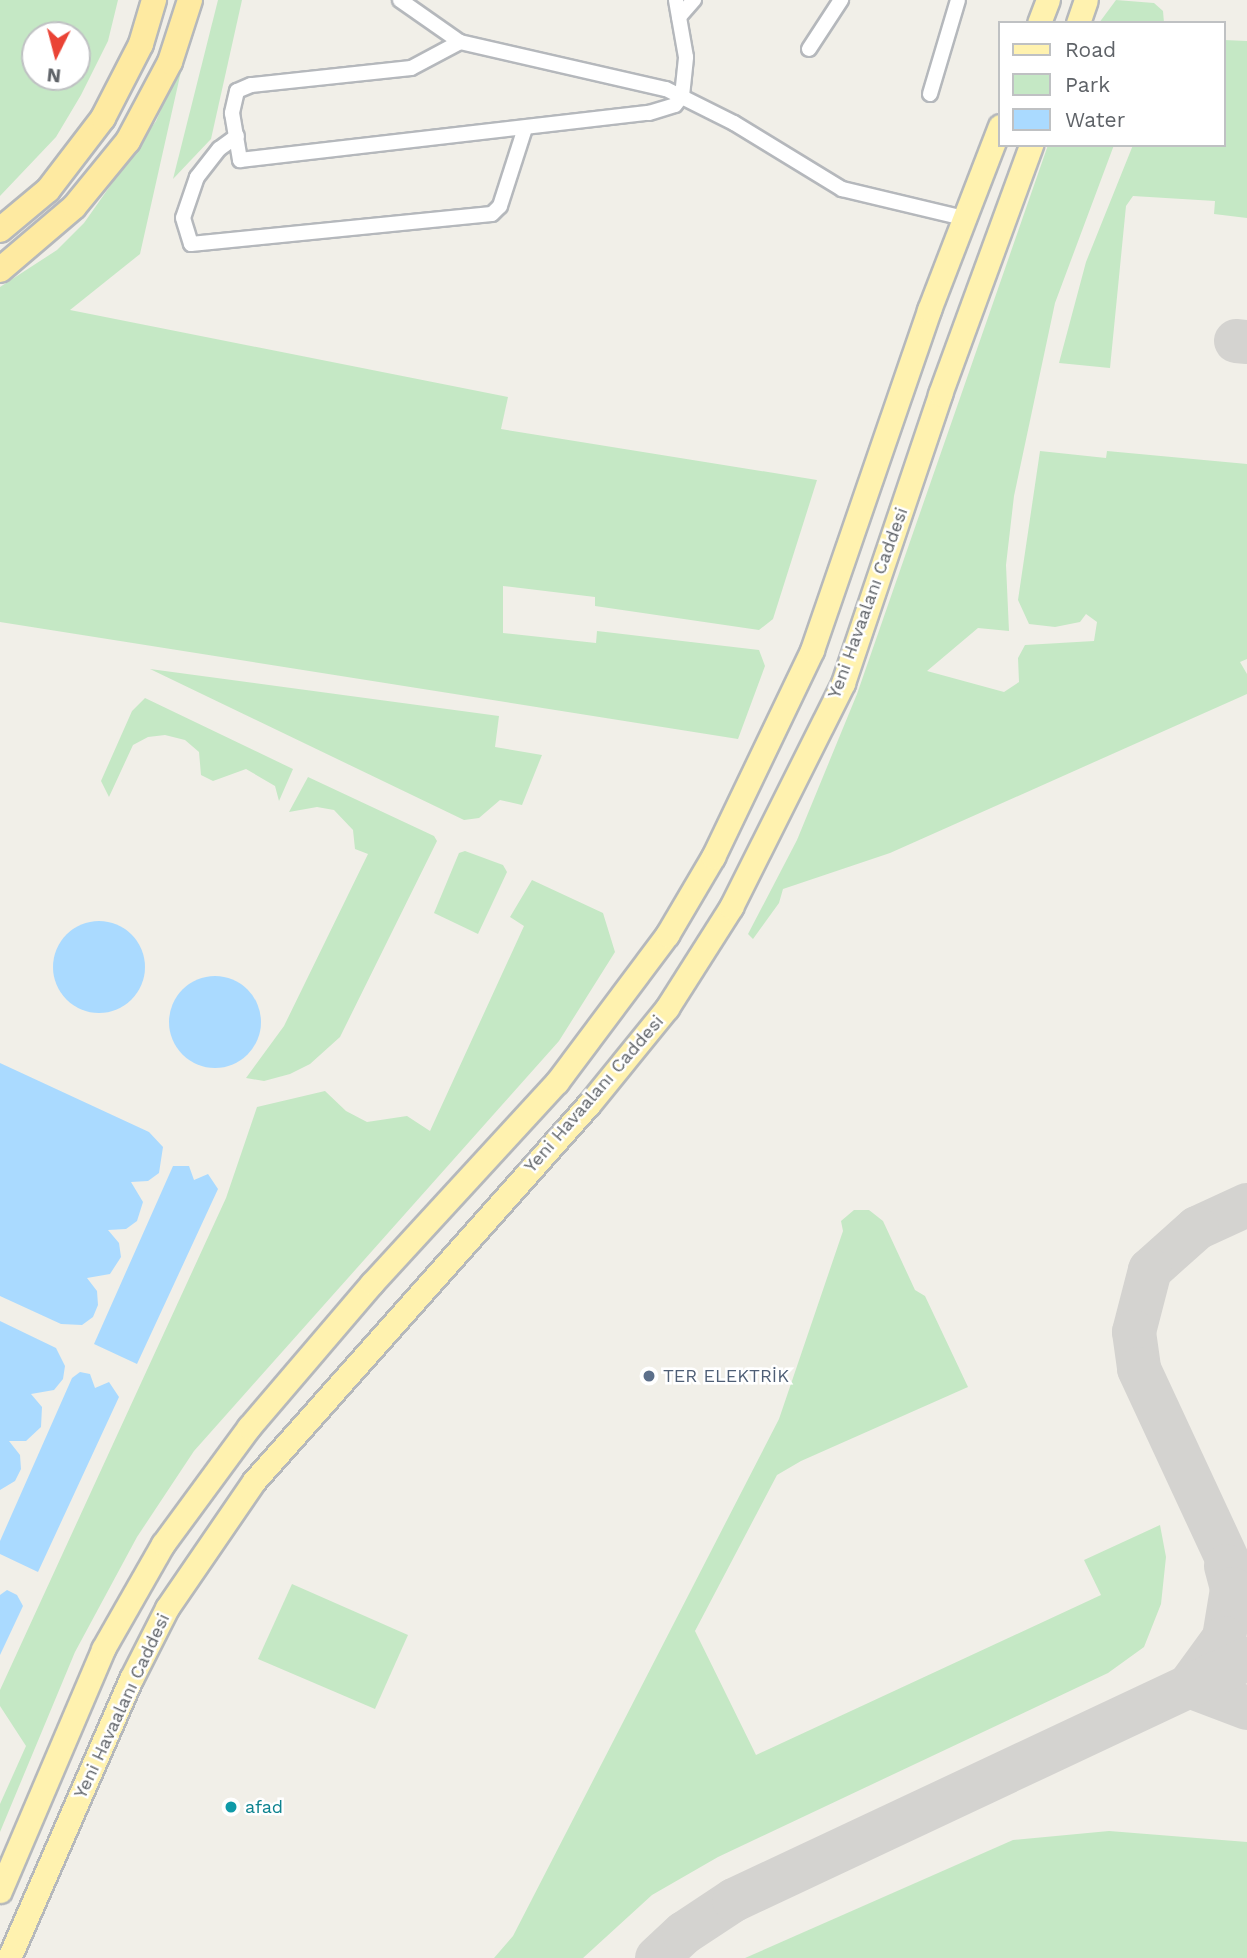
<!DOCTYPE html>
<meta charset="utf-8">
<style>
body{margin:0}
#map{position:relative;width:1247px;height:1958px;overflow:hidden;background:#f1efe8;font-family:"Work Sans",sans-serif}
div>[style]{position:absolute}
.green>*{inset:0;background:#c5e8c5}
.water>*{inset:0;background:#aadaff}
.round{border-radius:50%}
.taxiway>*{height:44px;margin:-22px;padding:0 22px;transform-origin:22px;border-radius:22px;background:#d4d3d0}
.roads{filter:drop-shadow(2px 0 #b5b8bc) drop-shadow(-2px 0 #b5b8bc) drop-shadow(0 2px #b5b8bc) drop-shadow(0 -2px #b5b8bc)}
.minor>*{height:14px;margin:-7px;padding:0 7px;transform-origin:7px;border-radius:7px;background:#fff}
.primary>*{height:23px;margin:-11.5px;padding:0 11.5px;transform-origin:11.5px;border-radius:11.5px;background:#fff2af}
.trunk>*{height:24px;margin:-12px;padding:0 12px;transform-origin:12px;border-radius:12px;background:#feeaa1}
.dots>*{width:19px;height:19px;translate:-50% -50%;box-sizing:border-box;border:4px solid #fff;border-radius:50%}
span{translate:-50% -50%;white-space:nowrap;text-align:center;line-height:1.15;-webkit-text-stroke:5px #fff;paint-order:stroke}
.street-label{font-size:18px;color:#5f6368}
.service-label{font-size:18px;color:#4e5e75}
.left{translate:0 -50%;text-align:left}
.culture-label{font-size:18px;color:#0d838f}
.legend{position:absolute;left:998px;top:21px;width:228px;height:126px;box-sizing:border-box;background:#fff;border:2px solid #bfc1c3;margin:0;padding:9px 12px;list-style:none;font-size:21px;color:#5f6368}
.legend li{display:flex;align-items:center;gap:14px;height:35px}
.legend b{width:35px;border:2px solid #bfc1c3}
.north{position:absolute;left:21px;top:21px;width:70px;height:70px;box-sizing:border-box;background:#fff;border:2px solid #bfc1c3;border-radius:50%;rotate:186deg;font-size:19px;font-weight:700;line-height:28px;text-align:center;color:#5f6368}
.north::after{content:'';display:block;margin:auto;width:24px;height:32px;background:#ea4335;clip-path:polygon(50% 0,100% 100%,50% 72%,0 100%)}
</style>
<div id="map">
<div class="green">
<div style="clip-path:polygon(evenodd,0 0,118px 0,108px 41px,81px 95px,56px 137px,0 196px,0 0,35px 35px,77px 35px,77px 77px,35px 77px,35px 35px)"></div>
<div style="clip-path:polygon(218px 0,242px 0,211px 139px,173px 179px)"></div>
<div style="clip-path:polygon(1116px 0,1154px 3px,1163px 11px,1164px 23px,1099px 23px)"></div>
<div style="clip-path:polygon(1224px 40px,1247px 41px,1247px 218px,1214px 214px,1215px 201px,1133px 196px,1126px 206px,1110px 368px,1059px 363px,1086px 262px,1133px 145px,1224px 145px)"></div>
<div style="clip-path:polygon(184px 58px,140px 254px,70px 310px,508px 397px,501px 429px,817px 480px,773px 619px,759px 630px,595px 606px,595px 597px,503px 586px,503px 633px,596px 643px,597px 631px,759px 650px,765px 666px,738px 739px,0 622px,0 287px,57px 250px,84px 223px,156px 121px)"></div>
<div style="clip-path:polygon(1048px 145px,1114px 145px,1055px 303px,1014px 496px,1006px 565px,1009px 631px,978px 628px,927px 671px,1004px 692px,1019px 682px,1018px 658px,1025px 645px,1094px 641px,1097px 622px,1086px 614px,1080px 622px,1055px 627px,1029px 624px,1018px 600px,1040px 451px,1106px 458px,1107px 451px,1247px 464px,1247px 659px,1240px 662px,1247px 674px,1247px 694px,890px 853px,783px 889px,779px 903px,753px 939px,748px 934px,797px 840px,857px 694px)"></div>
<div style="clip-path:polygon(150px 669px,499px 716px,495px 747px,542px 755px,522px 805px,500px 800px,479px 818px,464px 820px)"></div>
<div style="clip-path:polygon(145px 698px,293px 769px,279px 801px,275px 786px,246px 769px,213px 781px,201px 775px,199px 752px,185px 740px,165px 735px,148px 737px,133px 745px,109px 797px,101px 781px,132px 711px)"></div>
<div style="clip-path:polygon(308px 777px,434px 836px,437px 841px,340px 1037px,310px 1064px,290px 1074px,264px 1081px,246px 1078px,284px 1026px,368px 854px,355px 849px,353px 830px,334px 810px,317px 807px,289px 812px)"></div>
<div style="clip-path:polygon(465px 851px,503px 865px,507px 872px,478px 934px,434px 913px,459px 853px)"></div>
<div style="clip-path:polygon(532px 880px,603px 913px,615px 952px,559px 1041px,194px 1451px,137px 1537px,75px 1652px,0 1832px,0 1804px,26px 1746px,0 1706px,0 1690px,226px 1198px,257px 1107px,325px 1091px,346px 1111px,367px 1122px,407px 1116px,430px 1131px,524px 926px,510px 917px)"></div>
<div style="clip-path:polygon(854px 1210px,869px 1210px,883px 1221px,915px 1290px,925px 1296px,968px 1387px,801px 1461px,777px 1475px,695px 1631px,756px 1755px,1101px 1595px,1084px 1560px,1160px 1525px,1166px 1557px,1161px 1604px,1144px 1647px,1108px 1673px,718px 1857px,652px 1895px,583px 1958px,494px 1958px,513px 1936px,779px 1419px,843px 1231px,841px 1221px)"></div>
<div style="clip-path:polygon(292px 1584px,408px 1635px,375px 1709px,258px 1659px)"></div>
<div style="clip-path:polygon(1109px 1831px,1247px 1842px,1247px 1958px,745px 1958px,1013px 1840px)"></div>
</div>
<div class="water">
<div class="round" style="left:53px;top:921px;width:92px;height:92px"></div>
<div class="round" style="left:169px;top:976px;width:92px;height:92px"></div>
<div style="clip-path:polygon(0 1063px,149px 1132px,163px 1147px,159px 1173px,148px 1181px,131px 1182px,143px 1202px,137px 1221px,126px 1229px,108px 1230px,119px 1243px,121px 1257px,110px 1274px,87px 1278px,97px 1291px,98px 1305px,93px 1317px,82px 1325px,61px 1324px,0 1296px)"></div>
<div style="clip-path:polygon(173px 1166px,189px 1166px,194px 1180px,208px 1174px,218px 1189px,137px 1364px,94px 1344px)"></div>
<div style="clip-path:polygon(0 1321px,56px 1348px,65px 1366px,63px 1379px,54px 1390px,31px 1394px,42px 1407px,41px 1427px,26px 1441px,9px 1441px,20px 1455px,21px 1469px,15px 1481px,0 1490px)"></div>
<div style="clip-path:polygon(80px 1372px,90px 1374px,95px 1388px,109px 1382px,119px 1397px,38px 1572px,0 1554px,0 1541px,72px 1378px)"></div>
<div style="clip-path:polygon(7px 1590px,17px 1595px,23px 1606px,0 1655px,0 1595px)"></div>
</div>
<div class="taxiway">
<div style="left:1236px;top:341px;width:11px;rotate:5deg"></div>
<div style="left:1247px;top:1205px;width:55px;rotate:155.3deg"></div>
<div style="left:1197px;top:1228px;width:63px;rotate:138.2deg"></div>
<div style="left:1150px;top:1270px;width:64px;rotate:104.5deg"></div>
<div style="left:1134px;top:1332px;width:37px;rotate:82deg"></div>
<div style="left:1139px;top:1369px;width:257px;rotate:65.1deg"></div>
<div style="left:1226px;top:1566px;width:24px;rotate:75deg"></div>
<div style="left:1232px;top:1589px;width:50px;rotate:99.3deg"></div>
<div style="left:1224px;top:1638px;width:59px;rotate:126.1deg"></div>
<div style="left:1189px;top:1686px;width:62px;rotate:20.8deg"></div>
<div style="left:657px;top:1958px;width:37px;rotate:-43deg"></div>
<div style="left:684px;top:1933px;width:60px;rotate:-33.4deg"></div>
<div style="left:734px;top:1900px;width:567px;rotate:-25.16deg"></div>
</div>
<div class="roads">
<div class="minor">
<div style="left:400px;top:0;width:73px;rotate:35deg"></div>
<div style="left:460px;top:42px;width:211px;rotate:12.9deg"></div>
<div style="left:666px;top:89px;width:76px;rotate:26.6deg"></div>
<div style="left:734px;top:123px;width:127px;rotate:31.4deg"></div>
<div style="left:842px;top:189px;width:125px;rotate:13.4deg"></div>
<div style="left:679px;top:17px;width:23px;rotate:-49deg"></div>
<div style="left:460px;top:42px;width:55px;rotate:152deg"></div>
<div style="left:411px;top:68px;width:161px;rotate:173.9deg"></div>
<div style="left:251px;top:85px;width:15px;rotate:157deg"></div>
<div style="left:237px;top:91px;width:23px;rotate:103deg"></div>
<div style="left:232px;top:113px;width:48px;rotate:80.3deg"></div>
<div style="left:240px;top:160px;width:412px;rotate:-6.6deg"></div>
<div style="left:649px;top:113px;width:27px;rotate:-17deg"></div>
<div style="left:675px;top:105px;width:11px;rotate:-52deg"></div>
<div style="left:682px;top:96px;width:39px;rotate:-84deg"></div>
<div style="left:686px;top:57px;width:58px;rotate:-100deg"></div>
<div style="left:809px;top:49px;width:59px;rotate:-56.9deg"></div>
<div style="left:930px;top:94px;width:98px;rotate:-73.4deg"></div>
<div style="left:237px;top:136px;width:22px;rotate:144deg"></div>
<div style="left:219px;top:149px;width:36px;rotate:128deg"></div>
<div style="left:197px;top:177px;width:43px;rotate:108.9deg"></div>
<div style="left:183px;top:218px;width:27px;rotate:73deg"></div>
<div style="left:191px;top:244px;width:302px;rotate:-5.7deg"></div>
<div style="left:492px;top:214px;width:11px;rotate:-45deg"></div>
<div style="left:500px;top:206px;width:82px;rotate:-72.2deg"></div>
</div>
<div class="primary">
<div style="left:1039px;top:23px;width:25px;rotate:-69deg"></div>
<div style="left:1078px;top:23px;width:24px;rotate:-71deg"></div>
<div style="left:0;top:1891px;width:263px;rotate:-66.9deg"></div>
<div style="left:103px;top:1649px;width:121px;rotate:-60.3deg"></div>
<div style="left:163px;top:1544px;width:145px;rotate:-53.7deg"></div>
<div style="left:249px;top:1427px;width:189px;rotate:-49.5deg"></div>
<div style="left:372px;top:1283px;width:273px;rotate:-47.4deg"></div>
<div style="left:557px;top:1082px;width:184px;rotate:-53.2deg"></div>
<div style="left:667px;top:935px;width:91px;rotate:-59.5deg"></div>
<div style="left:713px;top:857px;width:229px;rotate:-64.4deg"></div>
<div style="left:812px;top:650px;width:360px;rotate:-71deg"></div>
<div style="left:929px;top:310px;width:197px;rotate:-68.9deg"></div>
<div style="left:9px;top:1958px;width:305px;rotate:-66.4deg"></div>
<div style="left:131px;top:1679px;width:80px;rotate:-63.1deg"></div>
<div style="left:167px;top:1608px;width:154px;rotate:-55.6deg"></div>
<div style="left:254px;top:1481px;width:504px;rotate:-48.38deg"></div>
<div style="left:589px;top:1104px;width:124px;rotate:-50.9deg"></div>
<div style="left:667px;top:1008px;width:120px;rotate:-57.6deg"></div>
<div style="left:731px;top:907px;width:250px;rotate:-63.4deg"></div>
<div style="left:843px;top:683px;width:305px;rotate:-71.4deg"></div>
<div style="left:940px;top:394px;width:265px;rotate:-69.9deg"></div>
</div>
<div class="trunk">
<div style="left:0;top:230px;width:62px;rotate:-39.8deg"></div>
<div style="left:48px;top:190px;width:91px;rotate:-52.6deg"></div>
<div style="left:103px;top:118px;width:83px;rotate:-62.8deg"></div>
<div style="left:141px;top:44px;width:46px;rotate:-73.5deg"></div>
<div style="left:0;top:270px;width:97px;rotate:-40.4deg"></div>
<div style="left:74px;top:207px;width:85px;rotate:-50.7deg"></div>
<div style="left:128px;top:141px;width:89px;rotate:-62deg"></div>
<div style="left:170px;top:62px;width:65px;rotate:-72.1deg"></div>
</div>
</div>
<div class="dots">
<div style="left:649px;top:1376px;background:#5c6f8a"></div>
<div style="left:231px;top:1807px;background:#0f9aa8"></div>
</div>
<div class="street-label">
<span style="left:868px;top:603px;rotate:-70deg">Yeni Havaalanı Caddesi</span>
<span style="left:594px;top:1094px;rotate:-49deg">Yeni Havaalanı Caddesi</span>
<span style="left:122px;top:1706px;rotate:-65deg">Yeni Havaalanı Caddesi</span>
</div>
<div class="service-label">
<span class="left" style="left:663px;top:1376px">TER ELEKTRİK</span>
</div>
<div class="culture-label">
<span class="left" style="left:245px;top:1807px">afad</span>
</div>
<ul class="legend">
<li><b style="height:9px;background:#fff2af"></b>Road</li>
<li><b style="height:19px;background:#c5e8c5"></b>Park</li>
<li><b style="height:19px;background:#aadaff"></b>Water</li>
</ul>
<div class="north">N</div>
</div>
